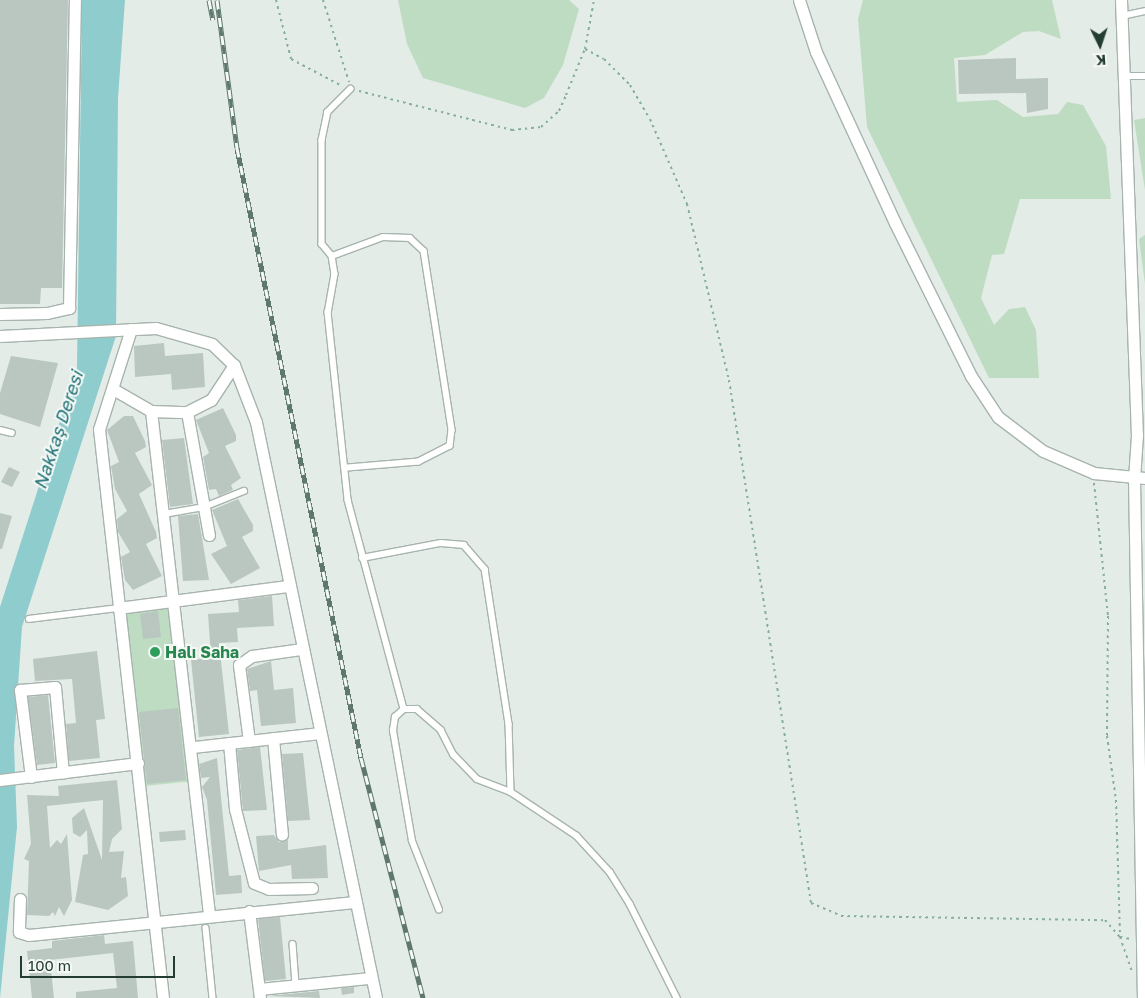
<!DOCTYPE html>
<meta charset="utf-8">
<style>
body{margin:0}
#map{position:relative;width:1145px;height:998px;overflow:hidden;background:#e4ece7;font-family:"Golos Text",sans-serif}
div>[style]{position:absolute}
.green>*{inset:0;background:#bedcc2}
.water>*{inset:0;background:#8fccce}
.building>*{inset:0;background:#b9c7c0}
.path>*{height:2px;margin-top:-1px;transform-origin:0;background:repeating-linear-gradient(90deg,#86ae9d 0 2.5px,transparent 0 6.5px)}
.roads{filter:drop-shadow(1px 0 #a7b4ad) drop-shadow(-1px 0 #a7b4ad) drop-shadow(0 1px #a7b4ad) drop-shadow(0 -1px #a7b4ad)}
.service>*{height:5.5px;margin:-2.75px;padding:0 2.75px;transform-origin:2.75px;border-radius:2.75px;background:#fff}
.minor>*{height:11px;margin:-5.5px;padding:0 5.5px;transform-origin:5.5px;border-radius:5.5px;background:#fff}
.rail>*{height:5px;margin-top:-2.5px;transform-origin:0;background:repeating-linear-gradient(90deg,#f4f9f6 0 9px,#5f786e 0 18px);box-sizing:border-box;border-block:1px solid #5f786e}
.dots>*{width:14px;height:14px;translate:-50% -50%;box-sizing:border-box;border:2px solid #f4f9f6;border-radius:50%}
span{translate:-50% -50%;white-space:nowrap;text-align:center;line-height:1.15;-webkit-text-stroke:4px #f4f9f6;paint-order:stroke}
.leisure-label{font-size:16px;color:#27864d;font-weight:700}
.left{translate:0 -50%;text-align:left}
.water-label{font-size:18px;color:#227276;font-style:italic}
.north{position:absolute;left:1075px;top:20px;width:50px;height:50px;-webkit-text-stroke:4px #f4f9f6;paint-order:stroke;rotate:176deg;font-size:14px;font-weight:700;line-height:20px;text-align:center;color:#243d33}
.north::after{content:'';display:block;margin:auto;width:18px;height:22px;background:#243d33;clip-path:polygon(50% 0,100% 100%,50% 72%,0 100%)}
.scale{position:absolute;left:20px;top:956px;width:155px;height:22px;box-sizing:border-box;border:2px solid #243d33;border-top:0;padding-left:6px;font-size:15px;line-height:18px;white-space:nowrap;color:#243d33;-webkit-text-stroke:4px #f4f9f6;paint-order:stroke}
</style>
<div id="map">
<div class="green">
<div style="clip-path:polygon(398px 0,569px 0,579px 9px,563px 65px,544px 98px,525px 108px,423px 78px,407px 44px)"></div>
<div style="clip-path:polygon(863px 0,1052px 0,1061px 39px,1039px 31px,1023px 32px,985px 55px,954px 58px,957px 102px,997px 100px,1023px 117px,1058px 114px,1067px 102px,1083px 105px,1106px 146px,1111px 199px,1020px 199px,1004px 254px,992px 255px,981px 298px,994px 325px,1009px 309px,1025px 307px,1036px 330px,1039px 378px,989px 378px,867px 127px,858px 19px)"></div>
<div style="clip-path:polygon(1145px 118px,1145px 190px,1134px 120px)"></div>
<div style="clip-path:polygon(1145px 235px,1145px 284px,1139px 239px)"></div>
<div style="clip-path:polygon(177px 606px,195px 781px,144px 786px,124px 608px)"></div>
</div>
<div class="water">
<div style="clip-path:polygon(82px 0,125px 0,118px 98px,116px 336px,22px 627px,14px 746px,17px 827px,0 998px,0 607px,77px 368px)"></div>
</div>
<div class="building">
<div style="clip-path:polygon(0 0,68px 0,62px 288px,41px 288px,40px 304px,0 304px)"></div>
<div style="clip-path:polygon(1016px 58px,1016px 79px,1048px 78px,1048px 109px,1027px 113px,1026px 93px,959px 94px,958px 60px)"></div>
<div style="clip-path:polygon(164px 343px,165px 356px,203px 353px,205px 387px,172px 390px,171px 374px,135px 377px,134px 346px)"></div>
<div style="clip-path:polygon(11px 356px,58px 363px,40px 427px,0 414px,0 393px)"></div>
<div style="clip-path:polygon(223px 408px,236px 435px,236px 441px,225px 446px,241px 478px,231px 485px,233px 490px,219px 496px,216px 489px,209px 490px,203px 457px,209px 453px,196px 420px)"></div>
<div style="clip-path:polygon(124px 416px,133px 416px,145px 441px,146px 447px,135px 453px,152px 485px,139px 494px,156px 532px,157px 538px,146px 544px,162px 576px,133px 590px,125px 580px,121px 557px,130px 552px,118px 532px,117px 519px,127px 511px,115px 489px,111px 466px,119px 462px,107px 430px)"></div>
<div style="clip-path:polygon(184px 438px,193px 504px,170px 507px,162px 440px)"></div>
<div style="clip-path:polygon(9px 467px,20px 472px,12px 487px,1px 482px)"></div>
<div style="clip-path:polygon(238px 499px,253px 525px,253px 531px,242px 537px,260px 568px,231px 584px,211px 554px,227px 546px,212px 510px)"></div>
<div style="clip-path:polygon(0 513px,12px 516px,2px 549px,0 549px)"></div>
<div style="clip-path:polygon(198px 514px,209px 580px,183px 581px,178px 516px)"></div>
<div style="clip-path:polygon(272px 596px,274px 626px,237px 628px,238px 642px,219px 643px,229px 734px,199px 737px,191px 660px,211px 657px,208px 614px,239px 612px,238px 600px)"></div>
<div style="clip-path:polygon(158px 611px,161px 637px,143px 639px,140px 614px)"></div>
<div style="clip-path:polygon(97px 651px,105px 719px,96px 720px,100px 758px,69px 761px,66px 724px,76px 723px,72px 679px,35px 681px,33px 659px)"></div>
<div style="clip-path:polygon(271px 661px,274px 690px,293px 688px,296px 723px,261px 726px,257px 690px,250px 691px,247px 669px)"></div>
<div style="clip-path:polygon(48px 695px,55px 763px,37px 765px,28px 697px)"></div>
<div style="clip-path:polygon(178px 708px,186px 780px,147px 784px,139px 712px)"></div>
<div style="clip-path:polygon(260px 747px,267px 810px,243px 811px,237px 750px)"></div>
<div style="clip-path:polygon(303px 753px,310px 820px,288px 821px,282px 754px)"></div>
<div style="clip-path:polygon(217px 758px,229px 876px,241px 875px,242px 893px,216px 895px,207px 800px,202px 787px,210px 777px,201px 778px,199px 764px)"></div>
<div style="clip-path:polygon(117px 780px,122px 829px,112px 839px,109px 852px,124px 851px,121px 878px,126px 877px,128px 896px,108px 910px,75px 902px,83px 855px,88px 854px,87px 830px,80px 837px,73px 833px,72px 818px,84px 808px,102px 860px,103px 800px,47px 806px,50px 848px,57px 840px,61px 844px,67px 834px,72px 900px,64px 916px,59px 907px,55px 916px,53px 912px,49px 916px,27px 915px,29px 861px,24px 859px,31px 844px,27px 795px,59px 796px,58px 786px)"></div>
<div style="clip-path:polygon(185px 830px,186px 840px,160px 842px,159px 832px)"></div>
<div style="clip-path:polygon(274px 835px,279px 842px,288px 840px,288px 850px,326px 845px,328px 878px,292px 879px,291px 865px,259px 871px,256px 836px)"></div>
<div style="clip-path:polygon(280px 917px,286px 979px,265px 981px,258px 919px)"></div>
<div style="clip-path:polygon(104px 935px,105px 944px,133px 941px,138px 998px,76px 998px,76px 992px,117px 988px,113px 953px,50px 960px,54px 998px,32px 998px,27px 951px,52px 948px,52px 941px)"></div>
<div style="clip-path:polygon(354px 987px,354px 993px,342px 995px,341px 988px)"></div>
<div style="clip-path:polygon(319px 991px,320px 998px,268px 996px)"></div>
</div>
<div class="path">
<div style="left:276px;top:0;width:61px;rotate:75.7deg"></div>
<div style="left:291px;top:59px;width:58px;rotate:27.9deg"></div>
<div style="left:323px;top:0;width:86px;rotate:72.4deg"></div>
<div style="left:585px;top:49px;width:21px;rotate:28deg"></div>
<div style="left:604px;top:59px;width:37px;rotate:45deg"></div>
<div style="left:630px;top:85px;width:39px;rotate:60deg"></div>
<div style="left:650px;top:119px;width:93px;rotate:66.5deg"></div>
<div style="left:687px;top:204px;width:181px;rotate:76.6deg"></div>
<div style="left:729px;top:380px;width:529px;rotate:81.09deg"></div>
<div style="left:811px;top:903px;width:33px;rotate:23deg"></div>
<div style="left:841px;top:916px;width:264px;rotate:0.9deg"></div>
<div style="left:1105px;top:920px;width:23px;rotate:49deg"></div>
<div style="left:1120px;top:937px;width:11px;rotate:10deg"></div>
<div style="left:359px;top:91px;width:158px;rotate:14.3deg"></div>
<div style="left:512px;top:130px;width:29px;rotate:-6deg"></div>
<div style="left:541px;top:127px;width:24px;rotate:-42deg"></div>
<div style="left:559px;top:111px;width:17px;rotate:-66deg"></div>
<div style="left:566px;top:95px;width:50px;rotate:-67.6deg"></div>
<div style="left:585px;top:49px;width:50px;rotate:-79.6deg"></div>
<div style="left:1094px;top:483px;width:134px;rotate:84deg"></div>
<div style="left:1108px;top:616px;width:120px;rotate:90.5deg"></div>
<div style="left:1107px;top:736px;width:65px;rotate:82deg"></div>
<div style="left:1116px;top:800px;width:137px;rotate:88.3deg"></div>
<div style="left:1120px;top:937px;width:37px;rotate:71deg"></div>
</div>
<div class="roads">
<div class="service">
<div style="left:1122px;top:16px;width:24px;rotate:-12deg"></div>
<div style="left:1124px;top:76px;width:21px"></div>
<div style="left:351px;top:89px;width:33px;rotate:135deg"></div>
<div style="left:328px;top:112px;width:29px;rotate:102deg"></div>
<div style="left:322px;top:140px;width:104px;rotate:90deg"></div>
<div style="left:322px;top:244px;width:16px;rotate:50deg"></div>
<div style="left:332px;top:256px;width:18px;rotate:81deg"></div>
<div style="left:335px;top:274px;width:39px;rotate:100deg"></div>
<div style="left:328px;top:312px;width:189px;rotate:83.9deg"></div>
<div style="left:348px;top:500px;width:216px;rotate:75deg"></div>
<div style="left:332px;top:256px;width:54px;rotate:-20.4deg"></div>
<div style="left:383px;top:237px;width:27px;rotate:2deg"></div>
<div style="left:410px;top:238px;width:19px;rotate:43deg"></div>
<div style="left:424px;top:251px;width:181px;rotate:81.1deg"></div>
<div style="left:452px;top:430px;width:16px;rotate:97deg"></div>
<div style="left:450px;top:446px;width:35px;rotate:153deg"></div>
<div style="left:419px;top:462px;width:71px;rotate:175.2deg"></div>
<div style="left:0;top:430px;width:12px;rotate:14deg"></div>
<div style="left:164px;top:514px;width:41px;rotate:-9.9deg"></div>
<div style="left:204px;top:507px;width:43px;rotate:-21.8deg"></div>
<div style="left:362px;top:558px;width:80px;rotate:-10.8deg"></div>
<div style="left:441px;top:543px;width:23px;rotate:5deg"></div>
<div style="left:464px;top:545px;width:32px;rotate:49deg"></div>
<div style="left:485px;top:569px;width:157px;rotate:81.2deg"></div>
<div style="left:509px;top:724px;width:68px;rotate:88.3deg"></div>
<div style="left:29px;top:619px;width:90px;rotate:-7deg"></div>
<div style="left:439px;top:910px;width:74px;rotate:-111.4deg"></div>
<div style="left:412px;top:841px;width:112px;rotate:-99.8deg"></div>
<div style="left:393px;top:731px;width:14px;rotate:-82deg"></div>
<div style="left:395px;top:717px;width:12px;rotate:-42deg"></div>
<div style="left:404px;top:709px;width:13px"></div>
<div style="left:417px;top:709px;width:32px;rotate:41deg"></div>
<div style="left:441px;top:730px;width:28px;rotate:63deg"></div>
<div style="left:454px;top:755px;width:33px;rotate:46deg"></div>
<div style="left:477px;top:779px;width:36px;rotate:21deg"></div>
<div style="left:511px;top:792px;width:79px;rotate:33.7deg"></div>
<div style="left:577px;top:836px;width:49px;rotate:47.5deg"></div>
<div style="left:610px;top:872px;width:38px;rotate:58deg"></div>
<div style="left:630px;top:904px;width:105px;rotate:63.4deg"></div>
<div style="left:206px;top:928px;width:70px;rotate:84.3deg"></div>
<div style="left:293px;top:944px;width:41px;rotate:85.8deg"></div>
</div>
<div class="minor">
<div style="left:799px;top:0;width:55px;rotate:71.9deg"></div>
<div style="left:816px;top:52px;width:188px;rotate:65.2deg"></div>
<div style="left:895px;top:223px;width:171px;rotate:63.6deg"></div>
<div style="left:971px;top:376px;width:49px;rotate:56.6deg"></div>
<div style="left:998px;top:417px;width:56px;rotate:37.1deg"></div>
<div style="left:1043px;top:451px;width:56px;rotate:23.3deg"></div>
<div style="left:1094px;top:473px;width:51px;rotate:5.6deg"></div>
<div style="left:1121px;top:0;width:435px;rotate:87.9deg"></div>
<div style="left:1137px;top:435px;width:44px;rotate:93.9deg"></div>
<div style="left:1134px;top:479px;width:519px;rotate:89.01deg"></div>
<div style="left:0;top:314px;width:47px;rotate:-1.2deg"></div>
<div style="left:47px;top:313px;width:23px;rotate:-13deg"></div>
<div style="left:69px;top:308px;width:308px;rotate:-88.9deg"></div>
<div style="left:131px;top:329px;width:105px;rotate:107.7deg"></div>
<div style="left:99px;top:429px;width:573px;rotate:83.58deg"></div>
<div style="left:0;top:336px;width:156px;rotate:-2.9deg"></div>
<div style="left:156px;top:328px;width:58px;rotate:15.9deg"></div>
<div style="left:212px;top:344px;width:30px;rotate:44deg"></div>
<div style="left:234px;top:365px;width:61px;rotate:68.9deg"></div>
<div style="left:256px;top:422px;width:588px;rotate:78.23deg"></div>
<div style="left:113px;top:389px;width:44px;rotate:30.1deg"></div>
<div style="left:151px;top:411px;width:36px;rotate:2deg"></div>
<div style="left:187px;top:412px;width:27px;rotate:-27deg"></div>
<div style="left:211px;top:400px;width:42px;rotate:-56.7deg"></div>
<div style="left:151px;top:411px;width:506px;rotate:83.42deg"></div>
<div style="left:187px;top:412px;width:125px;rotate:79.9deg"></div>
<div style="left:118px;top:608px;width:171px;rotate:-7.4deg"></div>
<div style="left:273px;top:738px;width:97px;rotate:84.7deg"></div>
<div style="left:249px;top:741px;width:77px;rotate:-97.5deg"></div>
<div style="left:239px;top:665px;width:16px;rotate:-35deg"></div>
<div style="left:252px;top:656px;width:49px;rotate:-8.1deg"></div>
<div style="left:229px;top:743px;width:66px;rotate:84.8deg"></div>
<div style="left:235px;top:809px;width:76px;rotate:75.6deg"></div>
<div style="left:254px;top:883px;width:16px;rotate:22deg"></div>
<div style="left:269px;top:889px;width:43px;rotate:-1.3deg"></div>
<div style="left:193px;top:747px;width:127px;rotate:-6.3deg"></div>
<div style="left:31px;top:777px;width:88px;rotate:-97.2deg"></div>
<div style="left:20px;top:690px;width:35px;rotate:-5deg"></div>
<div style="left:55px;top:687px;width:86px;rotate:84.7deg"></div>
<div style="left:0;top:780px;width:139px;rotate:-7deg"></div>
<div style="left:20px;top:899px;width:33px;rotate:92deg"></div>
<div style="left:19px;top:932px;width:10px;rotate:17deg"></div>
<div style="left:29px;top:935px;width:327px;rotate:-5.8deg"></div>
<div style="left:249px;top:911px;width:88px;rotate:82.8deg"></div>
<div style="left:259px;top:989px;width:112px;rotate:-5.7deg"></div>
</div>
</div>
<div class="rail">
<div style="left:209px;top:0;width:20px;rotate:79deg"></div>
<div style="left:217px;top:0;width:149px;rotate:82.3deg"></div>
<div style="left:237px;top:148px;width:622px;rotate:78.51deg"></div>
<div style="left:361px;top:758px;width:248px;rotate:75.5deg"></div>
</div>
<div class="dots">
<div style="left:155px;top:652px;background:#2e9e5b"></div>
</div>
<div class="leisure-label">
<span class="left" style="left:165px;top:652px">Halı Saha</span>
</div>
<div class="water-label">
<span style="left:58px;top:430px;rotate:-72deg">Nakkaş Deresi</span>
</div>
<div class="north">K</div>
<div class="scale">100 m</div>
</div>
